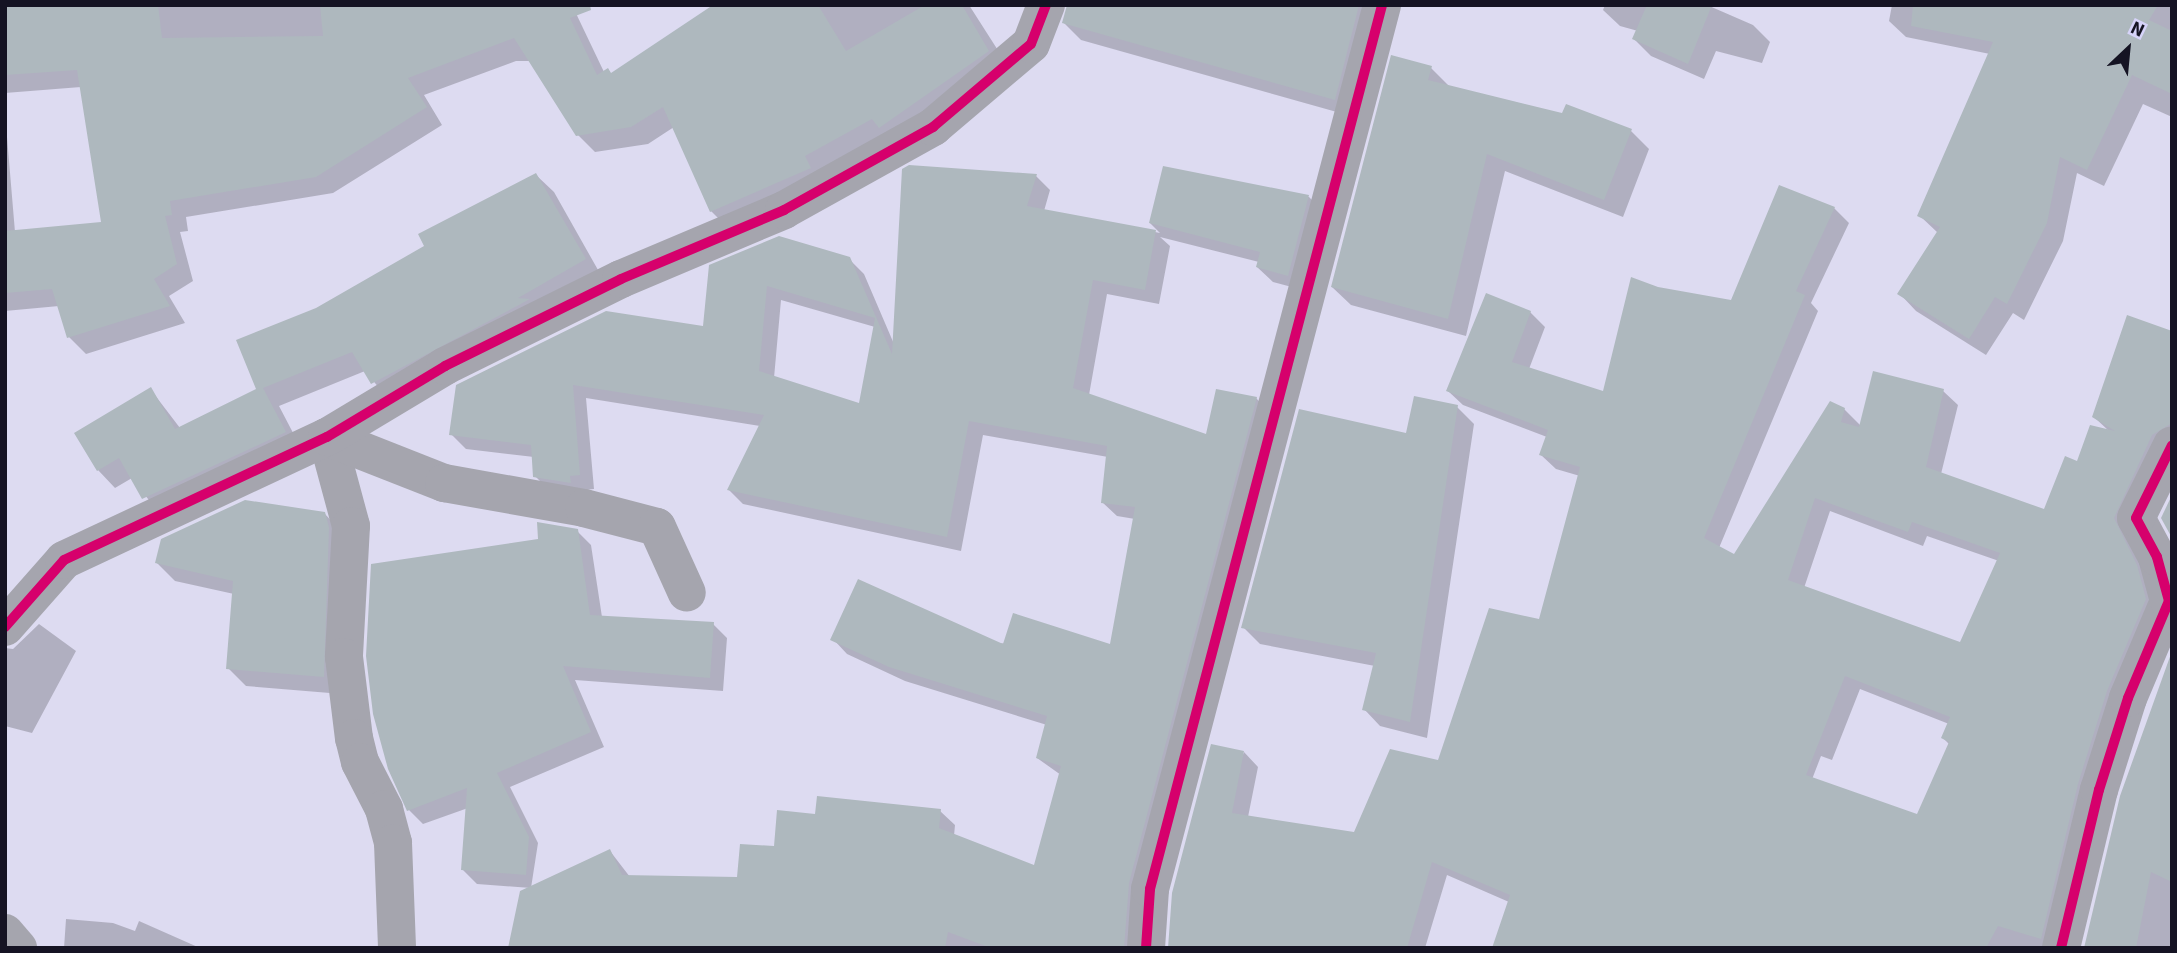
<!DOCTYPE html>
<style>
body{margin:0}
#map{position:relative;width:2177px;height:953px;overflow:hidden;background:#dddbf1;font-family:"Source Sans 3",sans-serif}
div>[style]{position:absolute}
.shadow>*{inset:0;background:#0003}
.building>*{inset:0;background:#aeb8be}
.minor>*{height:38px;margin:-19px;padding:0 19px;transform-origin:19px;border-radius:19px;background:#a5a5ae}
.cycleway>*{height:10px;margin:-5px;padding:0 5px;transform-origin:5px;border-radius:5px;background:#d6006c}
span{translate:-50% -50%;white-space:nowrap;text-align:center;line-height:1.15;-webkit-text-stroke:5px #d6d3f9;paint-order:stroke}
.frame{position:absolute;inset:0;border:7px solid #151323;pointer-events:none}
.north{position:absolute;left:2093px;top:14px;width:70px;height:70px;-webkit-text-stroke:5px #d6d3f9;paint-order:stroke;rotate:26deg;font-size:19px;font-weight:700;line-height:28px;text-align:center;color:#151323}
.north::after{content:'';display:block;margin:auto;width:24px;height:32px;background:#151323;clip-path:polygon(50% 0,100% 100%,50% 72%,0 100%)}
</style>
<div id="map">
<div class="shadow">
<div style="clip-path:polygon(5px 5px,572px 5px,604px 72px,612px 75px,714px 5px,969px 5px,1008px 66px,728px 228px,711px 211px,674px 127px,648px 144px,595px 152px,578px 135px,531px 61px,516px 61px,424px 95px,442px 125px,333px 193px,186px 217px,188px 231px,180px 232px,193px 281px,169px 296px,185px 323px,86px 354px,69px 337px,59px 306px,5px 311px,5px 113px,15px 232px,103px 224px,81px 87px,5px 93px)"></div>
<div style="clip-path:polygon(1069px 5px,1380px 5px,1351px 116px,1081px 40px,1064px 23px)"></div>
<div style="clip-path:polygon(1605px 5px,1707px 5px,1753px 25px,1770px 42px,1762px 63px,1716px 51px,1704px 79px,1651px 56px,1634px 39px,1638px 31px,1620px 26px,1603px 10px)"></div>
<div style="clip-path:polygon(1892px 5px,2172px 5px,2172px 117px,2143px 104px,2104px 186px,2077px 173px,2063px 241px,2024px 320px,2013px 313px,1986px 355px,1916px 311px,1900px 294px,1938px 233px,1919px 215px,1990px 54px,1906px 37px,1889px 21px)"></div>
<div style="clip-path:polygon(1431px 68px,1449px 86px,1631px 131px,1649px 149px,1623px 217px,1505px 171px,1466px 336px,1351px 305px,1332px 287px)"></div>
<div style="clip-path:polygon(evenodd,1164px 168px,1309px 197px,1324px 212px,1303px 290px,1273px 282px,1257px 267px,1259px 262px,1160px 237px,1170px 246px,1159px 304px,1107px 294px,1089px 395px,1207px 437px,1256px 398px,1270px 413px,1141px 948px,566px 948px,610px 851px,630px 877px,739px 879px,817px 816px,940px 811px,955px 825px,954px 836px,1035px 868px,1061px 775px,1037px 758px,1047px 725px,905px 681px,847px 654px,833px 639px,1111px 646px,1135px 519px,1117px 516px,1102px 502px,1108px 457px,983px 435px,961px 551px,743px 504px,729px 490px,760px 426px,586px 398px,594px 489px,583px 490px,550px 491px,535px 476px,534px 457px,466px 449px,451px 434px,705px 328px,711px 267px,849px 259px,864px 274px,894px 344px,1036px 176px,1050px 190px,1044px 211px,1160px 233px,1150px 223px,1164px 168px,781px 300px,875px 327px,860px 406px,774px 378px,781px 300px)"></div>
<div style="clip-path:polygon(536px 175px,554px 192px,602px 277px,390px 401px,365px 371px,279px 406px,302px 450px,161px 516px,132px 478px,115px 488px,98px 470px,151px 390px,180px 428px,258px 389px,317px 309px,427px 247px)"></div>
<div style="clip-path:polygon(evenodd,1834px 208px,1849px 223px,1811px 303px,1818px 311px,1719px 548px,1735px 556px,1844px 409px,1861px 426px,1943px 391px,1958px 405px,1941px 474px,2045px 511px,2078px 463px,2110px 432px,2094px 417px,2172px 398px,2172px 446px,2130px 524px,2160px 615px,2058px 948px,1811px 948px,1918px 817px,1950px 745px,1943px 738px,1949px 724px,1860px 689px,1832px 760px,1821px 756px,1747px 948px,1509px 902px,1447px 875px,1425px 948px,1170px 948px,1244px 752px,1258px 767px,1248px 817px,1355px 834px,1439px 762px,1541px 621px,1580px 476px,1556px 469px,1541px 455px,1547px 437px,1463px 405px,1448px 391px,1530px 312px,1545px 327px,1529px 369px,1604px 393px,1658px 289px,1732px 302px,1834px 208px,1830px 511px,1923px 546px,1927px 536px,1999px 561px,1961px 644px,1804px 588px,1830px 511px)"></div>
<div style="clip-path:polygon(1457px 407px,1474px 424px,1427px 738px,1380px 726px,1364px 709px,1375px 666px,1260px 644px,1243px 627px,1408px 435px)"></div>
<div style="clip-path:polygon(324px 513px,342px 532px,342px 694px,246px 686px,228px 668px,234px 594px,175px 581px,157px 563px)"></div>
<div style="clip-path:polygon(577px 531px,591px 545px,602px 617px,713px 624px,727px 638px,723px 691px,575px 680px,604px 747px,510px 787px,538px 843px,531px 888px,477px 884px,463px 870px,468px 808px,423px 824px,409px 810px,540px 540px)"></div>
<div style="clip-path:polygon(39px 624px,76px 651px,32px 733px,5px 726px,5px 648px,13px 649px)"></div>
<div style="clip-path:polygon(2172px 655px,2172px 948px,2085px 948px,2122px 796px)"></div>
<div style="clip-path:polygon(66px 919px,113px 923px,135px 931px,139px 921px,200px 948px,64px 948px)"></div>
</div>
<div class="building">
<div style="clip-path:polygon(5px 5px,158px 5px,162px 38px,323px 36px,320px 5px,590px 5px,591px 10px,570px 18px,597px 75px,608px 68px,611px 73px,713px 5px,818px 5px,846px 51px,925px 5px,962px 5px,989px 51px,879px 128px,872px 119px,805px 156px,811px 168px,710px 212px,663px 107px,631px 127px,576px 136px,514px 38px,408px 78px,427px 107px,316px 177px,170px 201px,172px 215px,165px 216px,177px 264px,154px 279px,170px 306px,67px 338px,52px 289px,5px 293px,5px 231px,101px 222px,77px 70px,5px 75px)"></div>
<div style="clip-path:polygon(1067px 5px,1359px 5px,1335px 100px,1062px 23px)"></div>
<div style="clip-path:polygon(1647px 5px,1712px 5px,1688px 64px,1632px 39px)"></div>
<div style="clip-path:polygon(1913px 5px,2158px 5px,2149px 20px,2172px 31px,2172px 94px,2132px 75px,2087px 170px,2060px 157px,2047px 223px,2007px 304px,1995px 297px,1969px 339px,1897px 294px,1940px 227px,1917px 216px,1993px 42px,1911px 26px)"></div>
<div style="clip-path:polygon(1391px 55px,1432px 66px,1428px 80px,1562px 113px,1566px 104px,1632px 129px,1604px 200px,1487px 154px,1448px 319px,1331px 287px)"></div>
<div style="clip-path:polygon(evenodd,909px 165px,1037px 174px,1027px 206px,1156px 230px,1145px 290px,1093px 280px,1073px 388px,1206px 434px,1216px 389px,1257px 397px,1129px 883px,1124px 948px,991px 948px,948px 932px,945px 948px,508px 948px,520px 891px,610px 849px,622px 875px,737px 877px,740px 844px,774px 846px,777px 810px,815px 814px,817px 796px,941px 809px,939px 828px,1034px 865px,1061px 766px,1036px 758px,1047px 716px,889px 667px,830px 640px,858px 579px,1003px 644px,1013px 613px,1110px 644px,1135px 507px,1101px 503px,1107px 446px,969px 421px,947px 537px,727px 490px,764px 415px,573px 385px,580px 475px,570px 476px,571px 483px,533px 477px,531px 445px,449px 435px,456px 385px,606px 311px,703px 326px,709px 265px,779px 236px,850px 257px,892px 354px,902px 169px,909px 165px,767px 286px,875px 318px,859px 403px,759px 371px,767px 286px)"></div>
<div style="clip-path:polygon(1163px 166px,1309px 195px,1288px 276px,1256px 267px,1260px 252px,1149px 223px)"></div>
<div style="clip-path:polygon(536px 173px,586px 259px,518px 298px,530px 299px,371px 384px,352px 352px,263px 388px,286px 432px,142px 499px,119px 458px,97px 471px,74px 433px,151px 387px,175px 429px,256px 389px,236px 340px,316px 308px,424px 246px,418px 234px)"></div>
<div style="clip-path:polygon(evenodd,1779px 185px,1835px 207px,1796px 291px,1805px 295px,1704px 538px,1734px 554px,1830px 401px,1845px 408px,1841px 422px,1859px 427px,1873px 371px,1944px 389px,1926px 467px,2044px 509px,2065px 456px,2077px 461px,2090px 425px,2115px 431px,2092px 417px,2127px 315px,2172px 331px,2172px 423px,2152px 435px,2114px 518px,2137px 565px,2146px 599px,2107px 691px,2078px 784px,2041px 939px,1998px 926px,1986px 948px,1492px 948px,1510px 895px,1432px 862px,1407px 948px,1168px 948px,1172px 893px,1211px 744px,1244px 751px,1232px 813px,1354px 832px,1390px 749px,1438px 760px,1489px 608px,1539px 619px,1580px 467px,1539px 455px,1548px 430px,1446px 391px,1486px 293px,1531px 311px,1512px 362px,1603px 391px,1631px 277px,1658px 287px,1731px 300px,1779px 185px,1815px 498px,1908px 532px,1912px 522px,2000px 553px,1960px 642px,1788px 580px,1815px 498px,1779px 185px,1845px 676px,1950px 717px,1941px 738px,1949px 742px,1917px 814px,1806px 775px,1845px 676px)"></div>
<div style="clip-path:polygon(1414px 396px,1458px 405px,1410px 722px,1362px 710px,1376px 653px,1241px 628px,1299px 409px,1406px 433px)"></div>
<div style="clip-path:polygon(2172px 495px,2172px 538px,2161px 518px)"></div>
<div style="clip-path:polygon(245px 500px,325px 512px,329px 528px,324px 677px,226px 669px,233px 581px,155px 563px,161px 539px)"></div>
<div style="clip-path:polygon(537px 522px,578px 529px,590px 615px,714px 622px,710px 678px,563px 666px,591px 732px,497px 773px,529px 837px,526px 875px,461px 870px,467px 788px,407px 811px,388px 769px,373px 714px,366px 656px,371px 564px,538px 539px)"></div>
<div style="clip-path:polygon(2172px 651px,2172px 882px,2151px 872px,2136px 948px,2084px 948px,2120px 796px)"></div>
</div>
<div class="minor">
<div style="left:327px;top:437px;width:92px;rotate:74.9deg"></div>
<div style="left:351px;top:526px;width:131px;rotate:93.1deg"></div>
<div style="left:344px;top:657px;width:82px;rotate:83deg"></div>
<div style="left:354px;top:738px;width:25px;rotate:76deg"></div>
<div style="left:360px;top:762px;width:53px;rotate:62.9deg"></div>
<div style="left:384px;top:809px;width:35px;rotate:75deg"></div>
<div style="left:393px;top:843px;width:105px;rotate:87.8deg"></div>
<div style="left:327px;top:437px;width:126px;rotate:21.5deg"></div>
<div style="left:444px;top:483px;width:142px;rotate:10.1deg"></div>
<div style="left:584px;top:508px;width:75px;rotate:14.6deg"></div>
<div style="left:657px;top:527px;width:72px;rotate:65.6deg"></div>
<div style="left:5px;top:627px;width:89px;rotate:-48.6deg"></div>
<div style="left:64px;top:560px;width:290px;rotate:-25.1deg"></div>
<div style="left:327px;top:437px;width:138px;rotate:-31deg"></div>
<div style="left:445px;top:366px;width:196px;rotate:-26.3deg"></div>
<div style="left:621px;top:279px;width:177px;rotate:-22.9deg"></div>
<div style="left:784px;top:210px;width:171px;rotate:-29.1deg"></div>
<div style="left:933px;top:127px;width:128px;rotate:-40.3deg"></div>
<div style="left:1031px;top:44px;width:42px;rotate:-69deg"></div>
<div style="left:5px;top:933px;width:20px;rotate:49deg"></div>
<div style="left:1146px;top:948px;width:59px;rotate:-86.1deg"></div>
<div style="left:1150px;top:889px;width:914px;rotate:-75.29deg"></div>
<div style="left:2061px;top:948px;width:163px;rotate:-76.5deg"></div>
<div style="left:2099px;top:790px;width:96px;rotate:-72.5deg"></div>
<div style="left:2128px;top:698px;width:105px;rotate:-67.1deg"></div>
<div style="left:2169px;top:601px;width:46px;rotate:-105.3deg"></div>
<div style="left:2157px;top:557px;width:44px;rotate:-118.3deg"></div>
<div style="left:2136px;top:518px;width:81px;rotate:-63.7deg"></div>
</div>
<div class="cycleway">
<div style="left:5px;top:627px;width:89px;rotate:-48.6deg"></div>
<div style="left:64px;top:560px;width:290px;rotate:-25.1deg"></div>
<div style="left:327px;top:437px;width:138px;rotate:-31deg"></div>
<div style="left:445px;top:366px;width:196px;rotate:-26.3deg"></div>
<div style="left:621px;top:279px;width:177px;rotate:-22.9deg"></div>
<div style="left:784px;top:210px;width:171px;rotate:-29.1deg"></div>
<div style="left:933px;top:127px;width:128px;rotate:-40.3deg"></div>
<div style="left:1031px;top:44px;width:42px;rotate:-69deg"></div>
<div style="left:1146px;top:948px;width:59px;rotate:-86.1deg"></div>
<div style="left:1150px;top:889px;width:914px;rotate:-75.29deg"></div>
<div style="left:2061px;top:948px;width:163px;rotate:-76.5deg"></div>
<div style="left:2099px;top:790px;width:96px;rotate:-72.5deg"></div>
<div style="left:2128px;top:698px;width:105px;rotate:-67.1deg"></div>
<div style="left:2169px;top:601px;width:46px;rotate:-105.3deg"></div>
<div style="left:2157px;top:557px;width:44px;rotate:-118.3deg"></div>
<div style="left:2136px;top:518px;width:81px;rotate:-63.7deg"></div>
</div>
<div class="frame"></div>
<div class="north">N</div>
</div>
